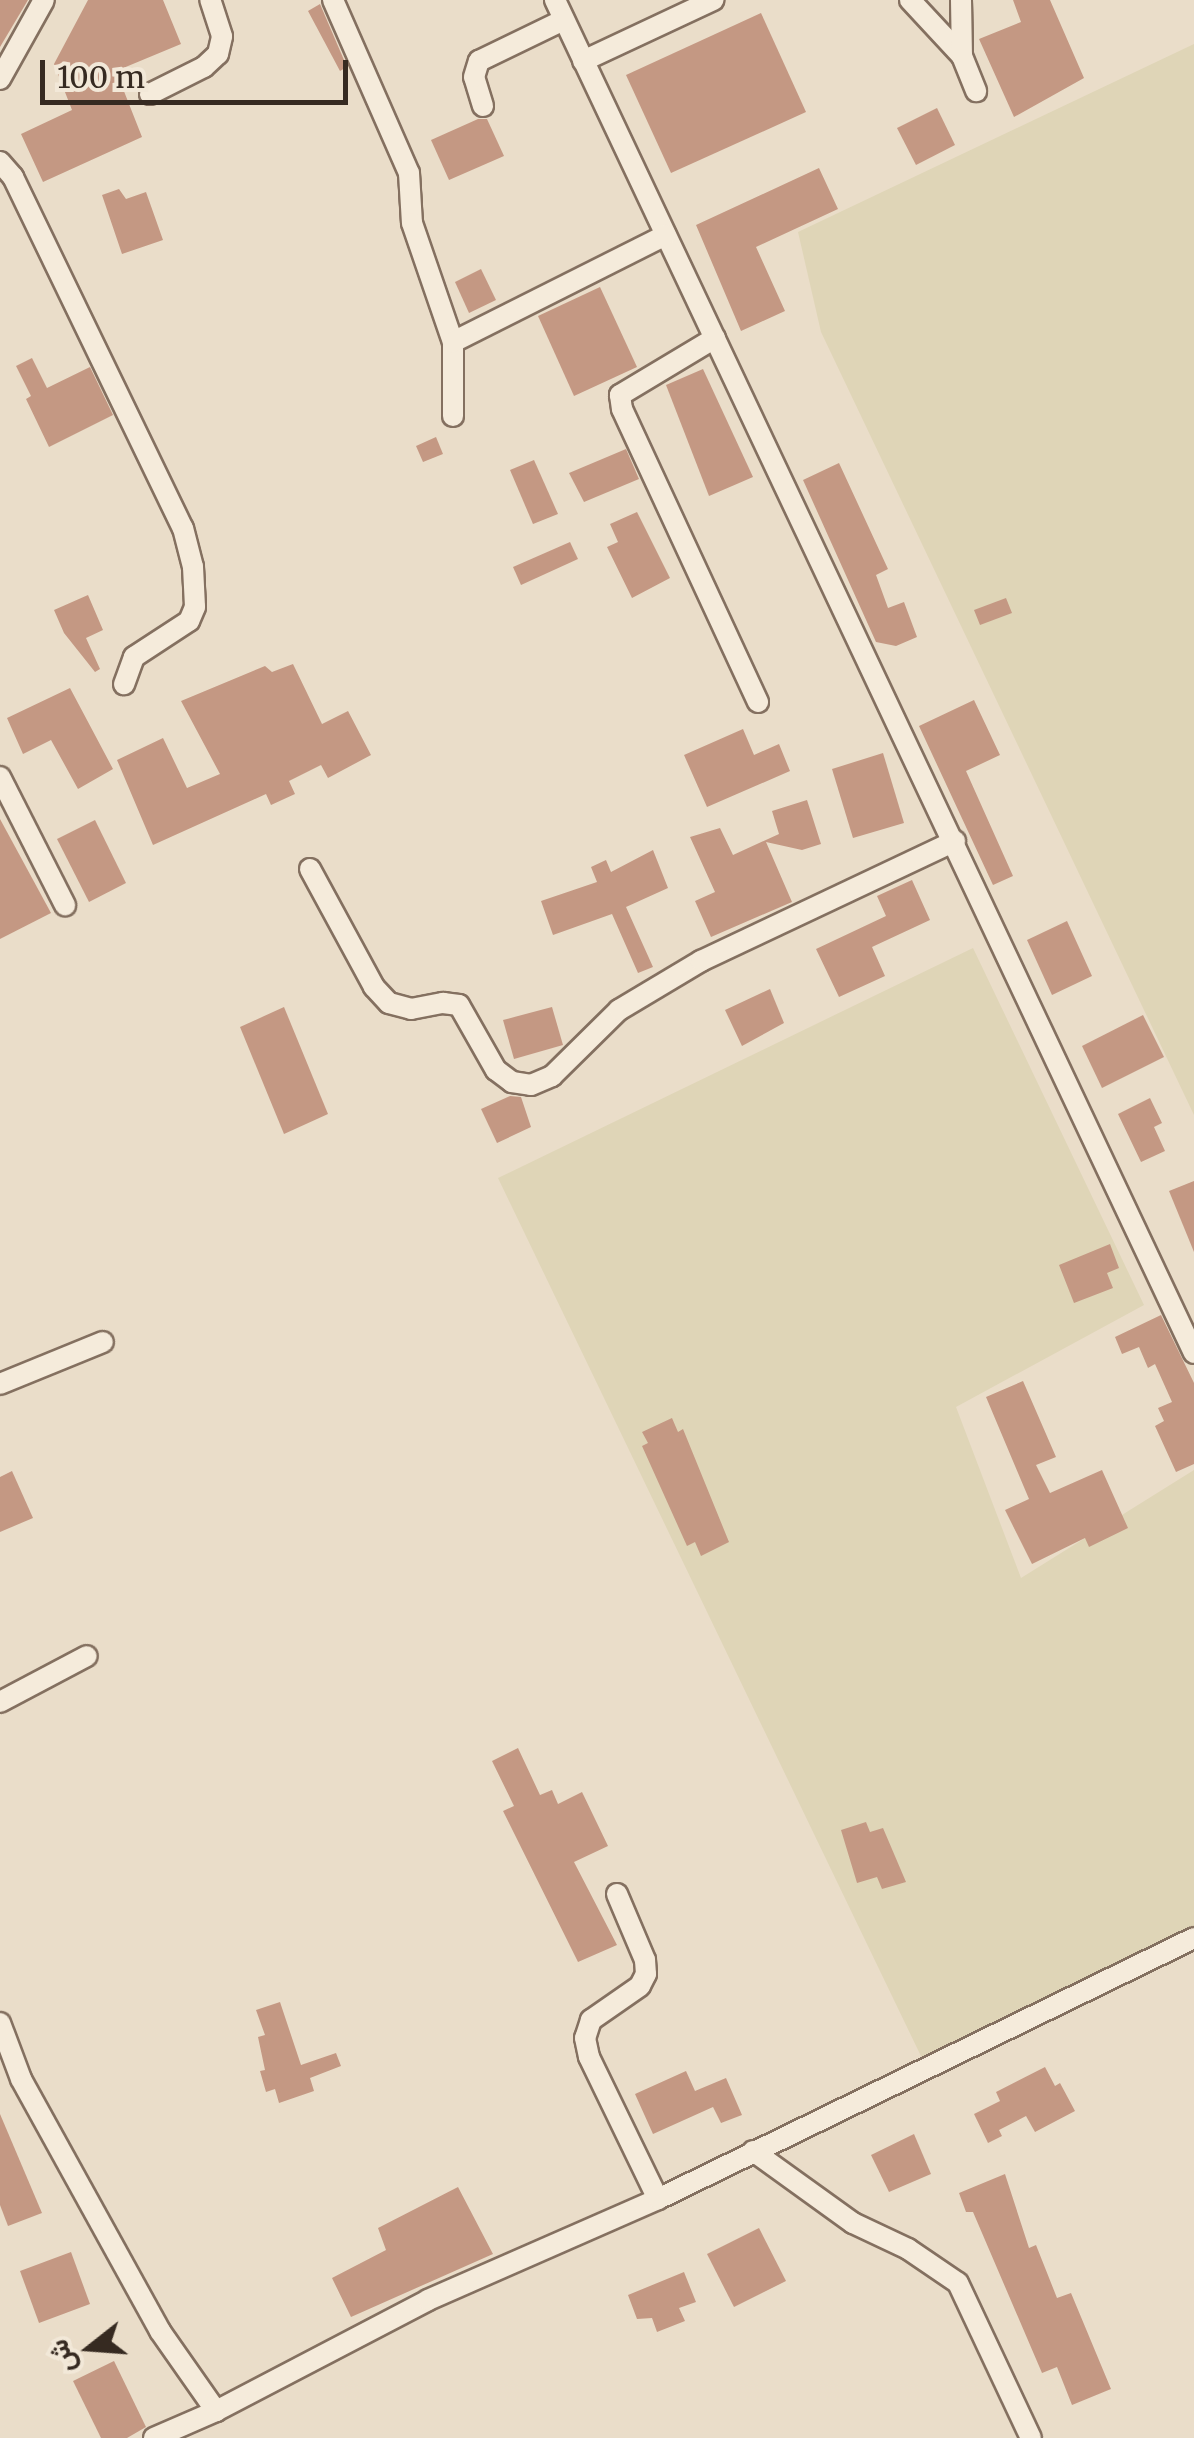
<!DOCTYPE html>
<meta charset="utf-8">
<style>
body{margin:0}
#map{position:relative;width:1194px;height:2438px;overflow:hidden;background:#eaddc9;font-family:Merriweather,Vazirmatn,serif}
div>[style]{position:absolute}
.farmland>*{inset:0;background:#dfd5b7}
.building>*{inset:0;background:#c49883}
.roads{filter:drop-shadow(2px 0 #847060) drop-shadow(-2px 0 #847060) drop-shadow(0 2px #847060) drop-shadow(0 -2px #847060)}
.minor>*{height:20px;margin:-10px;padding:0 10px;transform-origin:10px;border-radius:10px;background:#f5ebdb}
span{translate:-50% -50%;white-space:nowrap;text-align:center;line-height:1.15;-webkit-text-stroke:10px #f2e8d8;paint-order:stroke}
.north{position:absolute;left:40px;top:2298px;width:100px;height:100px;-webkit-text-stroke:8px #f2e8d8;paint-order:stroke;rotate:253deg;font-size:28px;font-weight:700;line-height:40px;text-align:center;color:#362a21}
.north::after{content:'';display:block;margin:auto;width:35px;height:45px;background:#362a21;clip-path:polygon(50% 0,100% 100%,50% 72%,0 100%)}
.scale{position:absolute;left:40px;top:60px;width:308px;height:45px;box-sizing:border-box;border:5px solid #362a21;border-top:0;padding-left:12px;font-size:30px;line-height:35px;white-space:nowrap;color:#362a21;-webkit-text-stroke:8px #f2e8d8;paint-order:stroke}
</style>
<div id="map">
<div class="farmland">
<div style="clip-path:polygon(1194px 44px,1194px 1115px,821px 332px,798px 232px)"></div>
<div style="clip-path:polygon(973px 948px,1144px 1305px,956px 1407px,1021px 1578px,1194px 1470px,1194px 1946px,932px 2079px,498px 1178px)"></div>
</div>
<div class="building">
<div style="clip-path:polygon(0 0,28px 0,0 47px)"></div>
<div style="clip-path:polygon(88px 0,163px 0,181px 44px,116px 71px,142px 137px,43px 182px,21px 134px,72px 110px,54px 64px)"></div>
<div style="clip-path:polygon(1013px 0,1050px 0,1084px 78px,1014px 117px,979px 39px,1021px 22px)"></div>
<div style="clip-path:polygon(320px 4px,347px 67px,340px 71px,308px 11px)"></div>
<div style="clip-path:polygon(761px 13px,806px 112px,671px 173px,626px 75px)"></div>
<div style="clip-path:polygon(937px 108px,955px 145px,916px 165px,897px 128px)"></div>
<div style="clip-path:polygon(478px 119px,487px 119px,504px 156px,449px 180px,431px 140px)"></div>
<div style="clip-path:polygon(819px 168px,838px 209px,756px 247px,785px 311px,741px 331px,696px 225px)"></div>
<div style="clip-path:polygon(119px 189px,126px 199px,146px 192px,163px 240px,122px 254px,102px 195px)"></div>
<div style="clip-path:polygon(481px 269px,496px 300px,469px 313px,455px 282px)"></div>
<div style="clip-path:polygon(600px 287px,637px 367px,574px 396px,538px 316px)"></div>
<div style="clip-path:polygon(32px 358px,47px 388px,90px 367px,113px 415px,49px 447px,26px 399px,31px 396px,16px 366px)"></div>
<div style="clip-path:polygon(703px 369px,753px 477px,709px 496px,666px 385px)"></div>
<div style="clip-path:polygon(436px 437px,443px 454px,423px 462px,416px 446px)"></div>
<div style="clip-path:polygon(626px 449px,639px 479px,584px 502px,569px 473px)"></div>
<div style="clip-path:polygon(534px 460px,558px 514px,533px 524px,510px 470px)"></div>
<div style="clip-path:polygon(839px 463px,888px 569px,876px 575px,888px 608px,904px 602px,917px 637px,896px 646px,876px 642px,803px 480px)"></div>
<div style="clip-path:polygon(637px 512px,670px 578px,632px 598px,607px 547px,618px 542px,610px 524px)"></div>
<div style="clip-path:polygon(570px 542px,578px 559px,521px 585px,513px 567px)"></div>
<div style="clip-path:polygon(88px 595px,103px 630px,86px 638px,100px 669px,95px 672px,64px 633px,54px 610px)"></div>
<div style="clip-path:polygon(1006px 598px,1012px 613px,980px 625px,974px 610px)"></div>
<div style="clip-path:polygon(293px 664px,322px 724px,348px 711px,371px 755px,328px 778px,321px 765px,289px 781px,295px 794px,271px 805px,266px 794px,153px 845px,117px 760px,163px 738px,187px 788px,220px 774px,181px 701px,265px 666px,272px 672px)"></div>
<div style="clip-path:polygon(70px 688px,113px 769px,78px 789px,51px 740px,23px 754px,7px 718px)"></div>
<div style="clip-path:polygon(974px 700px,1000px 755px,966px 771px,1013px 876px,993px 885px,919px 726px)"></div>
<div style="clip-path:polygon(743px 729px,754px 755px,779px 744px,790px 771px,707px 807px,684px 755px)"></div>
<div style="clip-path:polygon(883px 753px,904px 823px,853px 838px,832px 769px)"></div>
<div style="clip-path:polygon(807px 800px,821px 844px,802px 850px,766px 842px,792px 902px,711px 937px,695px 901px,715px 892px,690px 837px,720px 828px,733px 855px,779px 834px,772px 811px)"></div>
<div style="clip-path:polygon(0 819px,51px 913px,0 939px)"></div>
<div style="clip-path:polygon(95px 820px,126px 883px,89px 902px,57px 839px)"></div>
<div style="clip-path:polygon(653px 850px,668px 888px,626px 907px,653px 967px,638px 973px,612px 914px,553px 935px,541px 901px,597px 882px,591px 867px,606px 860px,611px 872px)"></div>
<div style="clip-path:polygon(912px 880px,930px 920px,872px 947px,885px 976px,839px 997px,816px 949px,886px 916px,877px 896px)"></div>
<div style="clip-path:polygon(1067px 921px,1092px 976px,1052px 995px,1027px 940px)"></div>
<div style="clip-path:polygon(770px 989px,784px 1023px,742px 1046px,725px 1010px)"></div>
<div style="clip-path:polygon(284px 1007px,328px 1114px,284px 1134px,240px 1027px)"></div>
<div style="clip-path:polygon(552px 1007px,563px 1045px,514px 1059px,503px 1020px)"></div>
<div style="clip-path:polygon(1143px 1015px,1164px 1057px,1102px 1088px,1082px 1046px)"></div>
<div style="clip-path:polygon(510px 1096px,521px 1097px,531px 1127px,497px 1143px,481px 1109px)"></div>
<div style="clip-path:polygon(1150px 1098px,1162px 1123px,1154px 1127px,1165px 1151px,1141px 1162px,1118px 1114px)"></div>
<div style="clip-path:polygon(1194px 1181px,1194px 1252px,1169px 1191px)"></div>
<div style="clip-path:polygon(1110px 1244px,1119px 1268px,1107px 1273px,1113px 1288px,1074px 1303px,1059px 1265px)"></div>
<div style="clip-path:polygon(1161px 1315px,1194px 1383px,1194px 1464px,1176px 1472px,1155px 1426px,1164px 1421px,1158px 1408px,1172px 1402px,1155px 1364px,1148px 1368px,1139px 1347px,1122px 1354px,1115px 1337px)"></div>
<div style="clip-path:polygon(1023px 1381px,1056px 1457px,1036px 1465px,1050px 1493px,1102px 1470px,1128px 1528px,1089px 1547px,1085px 1538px,1032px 1564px,1005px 1510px,1029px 1499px,986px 1397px)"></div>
<div style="clip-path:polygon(672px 1418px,678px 1432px,683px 1429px,729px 1542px,701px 1556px,695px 1542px,687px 1546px,642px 1446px,648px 1443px,642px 1432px)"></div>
<div style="clip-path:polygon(12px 1471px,33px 1518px,0 1532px,0 1477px)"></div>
<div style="clip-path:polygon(518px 1748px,540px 1795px,552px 1790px,558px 1804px,582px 1792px,608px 1846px,574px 1862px,617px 1945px,578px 1962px,503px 1811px,514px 1806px,492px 1761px)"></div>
<div style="clip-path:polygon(866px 1822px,870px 1832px,883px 1828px,906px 1882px,882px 1889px,877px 1877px,857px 1883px,841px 1830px)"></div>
<div style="clip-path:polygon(280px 2002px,301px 2065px,336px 2053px,341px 2066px,310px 2078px,314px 2091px,279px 2103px,275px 2089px,266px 2092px,260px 2071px,265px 2070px,258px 2037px,265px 2035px,256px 2010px)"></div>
<div style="clip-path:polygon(1045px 2067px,1055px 2086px,1060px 2083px,1075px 2111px,1035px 2132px,1026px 2116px,999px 2130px,1002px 2136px,988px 2143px,974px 2114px,1000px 2101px,996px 2092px)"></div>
<div style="clip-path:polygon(686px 2071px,695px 2091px,726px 2078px,742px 2115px,721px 2123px,713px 2107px,653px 2134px,635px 2094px)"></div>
<div style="clip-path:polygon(0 2114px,42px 2213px,8px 2226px,0 2205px)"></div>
<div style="clip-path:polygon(914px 2134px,931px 2174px,889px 2192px,871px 2155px)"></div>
<div style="clip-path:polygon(1005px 2174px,1029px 2248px,1036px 2245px,1057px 2298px,1071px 2293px,1111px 2389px,1072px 2405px,1057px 2367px,1042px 2373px,973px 2212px,966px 2212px,959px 2193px)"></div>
<div style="clip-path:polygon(458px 2187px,493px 2254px,351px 2317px,332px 2278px,386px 2250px,378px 2228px)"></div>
<div style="clip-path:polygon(759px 2228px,786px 2281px,734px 2307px,707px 2254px)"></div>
<div style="clip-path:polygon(71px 2252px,90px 2304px,39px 2323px,20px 2271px)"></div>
<div style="clip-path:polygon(684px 2272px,696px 2302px,679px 2308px,685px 2321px,657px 2332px,652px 2318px,637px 2319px,628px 2295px)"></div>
<div style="clip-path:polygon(114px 2361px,146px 2427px,127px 2438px,101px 2438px,73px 2381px)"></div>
</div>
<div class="roads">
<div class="minor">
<div style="left:333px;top:0;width:189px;rotate:66.3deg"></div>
<div style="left:409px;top:173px;width:50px;rotate:86.6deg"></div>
<div style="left:412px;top:223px;width:126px;rotate:71deg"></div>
<div style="left:453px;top:342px;width:74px;rotate:90deg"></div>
<div style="left:555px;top:0;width:1496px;rotate:64.72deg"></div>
<div style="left:910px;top:0;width:76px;rotate:47.1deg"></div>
<div style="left:962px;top:56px;width:38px;rotate:68deg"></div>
<div style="left:961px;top:0;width:56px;rotate:89deg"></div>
<div style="left:583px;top:61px;width:144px;rotate:-25.1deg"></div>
<div style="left:0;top:79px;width:90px;rotate:-60.9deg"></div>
<div style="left:150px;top:94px;width:60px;rotate:-26.6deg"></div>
<div style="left:204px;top:67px;width:19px;rotate:-43deg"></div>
<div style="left:218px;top:54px;width:18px;rotate:-77deg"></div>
<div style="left:222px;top:36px;width:38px;rotate:-108deg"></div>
<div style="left:483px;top:106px;width:30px;rotate:-107deg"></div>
<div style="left:474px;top:77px;width:17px;rotate:-73deg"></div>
<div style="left:479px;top:61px;width:94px;rotate:-25.8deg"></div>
<div style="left:0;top:162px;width:20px;rotate:49deg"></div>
<div style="left:13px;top:177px;width:390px;rotate:64.2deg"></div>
<div style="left:183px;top:528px;width:40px;rotate:75.6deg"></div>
<div style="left:193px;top:567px;width:40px;rotate:87.1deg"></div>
<div style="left:195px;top:607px;width:15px;rotate:113deg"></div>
<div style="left:189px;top:621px;width:66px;rotate:146.8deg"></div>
<div style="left:134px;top:657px;width:29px;rotate:110deg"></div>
<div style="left:715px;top:338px;width:111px;rotate:149deg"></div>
<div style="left:620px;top:395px;width:14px;rotate:82deg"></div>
<div style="left:622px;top:409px;width:323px;rotate:65.1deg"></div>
<div style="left:453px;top:342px;width:238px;rotate:-26.7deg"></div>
<div style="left:0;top:777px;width:144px;rotate:63.1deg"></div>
<div style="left:310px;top:869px;width:134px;rotate:61.5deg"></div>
<div style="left:374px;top:987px;width:22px;rotate:47deg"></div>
<div style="left:389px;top:1003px;width:23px;rotate:15deg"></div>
<div style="left:411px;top:1009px;width:33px;rotate:-11deg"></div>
<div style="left:443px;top:1003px;width:16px;rotate:7deg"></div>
<div style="left:459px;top:1005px;width:75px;rotate:60.4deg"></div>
<div style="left:496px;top:1070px;width:20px;rotate:37deg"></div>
<div style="left:512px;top:1082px;width:19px;rotate:9deg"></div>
<div style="left:531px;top:1085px;width:23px;rotate:-23deg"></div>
<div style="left:552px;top:1076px;width:94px;rotate:-44.6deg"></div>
<div style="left:619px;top:1010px;width:96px;rotate:-30.9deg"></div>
<div style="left:701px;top:961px;width:281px;rotate:-25.3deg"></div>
<div style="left:0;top:1384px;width:111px;rotate:-22.2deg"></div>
<div style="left:0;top:1702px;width:98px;rotate:-27.9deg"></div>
<div style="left:617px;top:1894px;width:72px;rotate:67deg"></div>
<div style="left:645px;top:1960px;width:14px;rotate:86deg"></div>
<div style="left:646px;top:1974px;width:13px;rotate:117deg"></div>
<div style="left:640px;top:1986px;width:60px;rotate:145.2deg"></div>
<div style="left:591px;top:2020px;width:19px;rotate:108deg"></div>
<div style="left:585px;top:2038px;width:19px;rotate:78deg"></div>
<div style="left:589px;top:2057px;width:158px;rotate:64.1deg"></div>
<div style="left:0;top:2023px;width:60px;rotate:69.4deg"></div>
<div style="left:21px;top:2079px;width:288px;rotate:61.1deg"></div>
<div style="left:160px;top:2331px;width:98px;rotate:55deg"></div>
<div style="left:753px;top:2151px;width:123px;rotate:35.8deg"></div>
<div style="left:853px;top:2223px;width:61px;rotate:25.3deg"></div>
<div style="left:908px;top:2249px;width:60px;rotate:34.2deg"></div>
<div style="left:958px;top:2283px;width:171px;rotate:64.8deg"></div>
<div style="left:154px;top:2438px;width:68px;rotate:-23.5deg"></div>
<div style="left:216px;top:2411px;width:239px;rotate:-27.6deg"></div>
<div style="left:428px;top:2300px;width:251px;rotate:-23.7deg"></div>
<div style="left:658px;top:2199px;width:596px;rotate:-25.96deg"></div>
</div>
</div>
<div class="north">ش</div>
<div class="scale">100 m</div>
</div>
